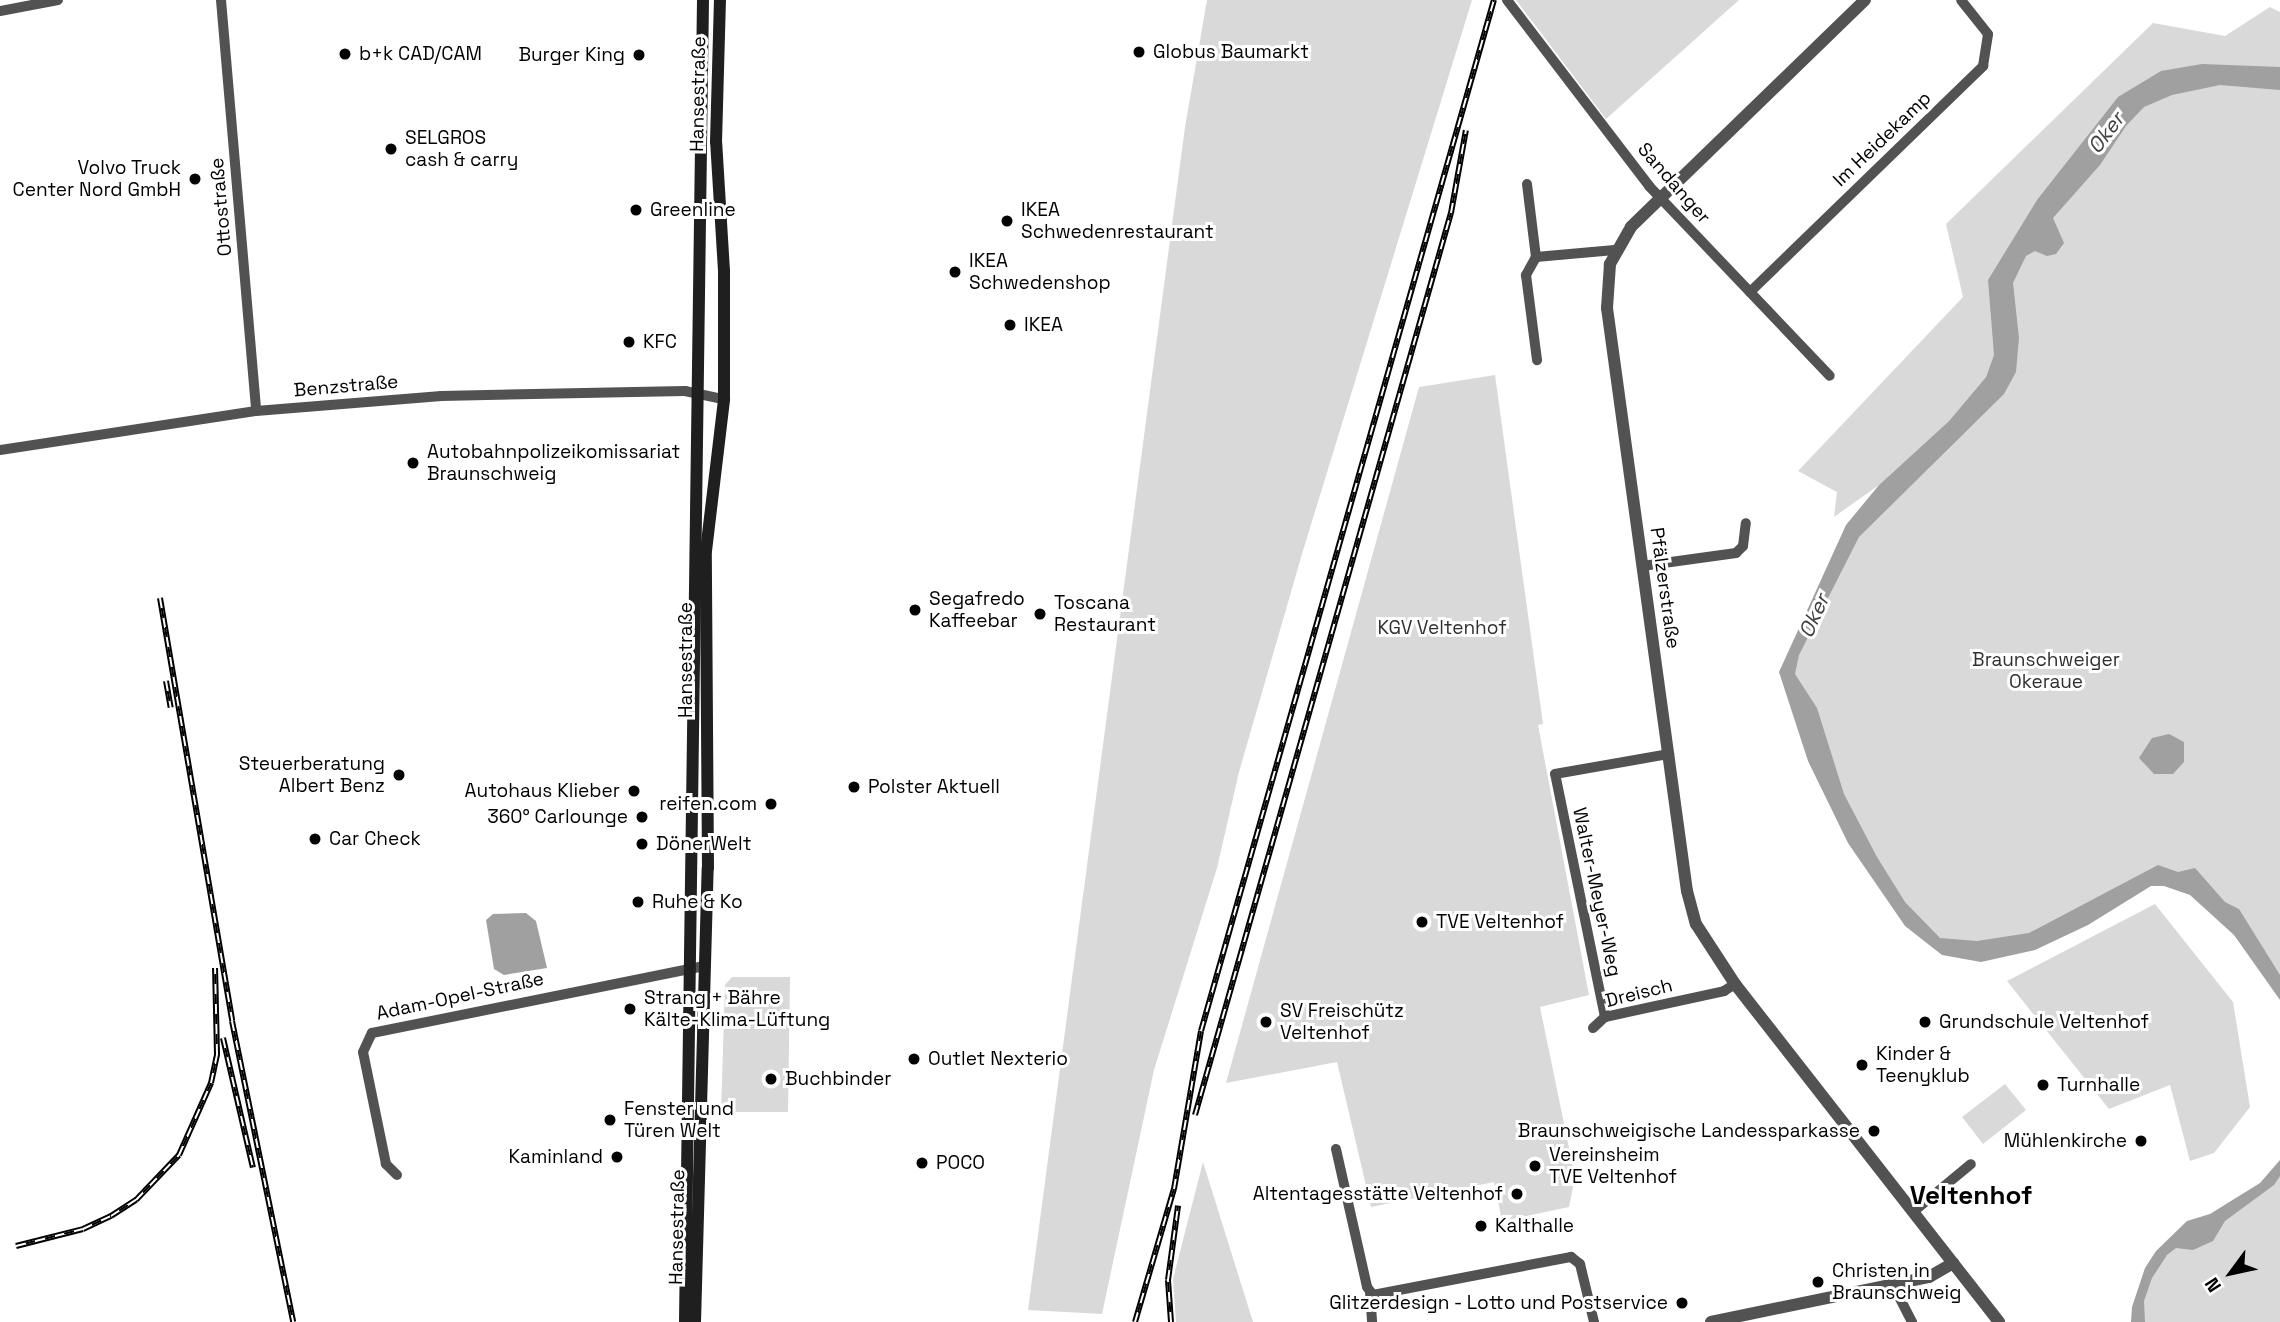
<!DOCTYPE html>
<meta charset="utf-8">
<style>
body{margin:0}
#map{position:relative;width:2280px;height:1322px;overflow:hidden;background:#fff;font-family:"Space Grotesk",sans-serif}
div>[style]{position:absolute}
.green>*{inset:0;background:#d9d9d9}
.water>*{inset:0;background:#a0a0a0}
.minor>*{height:10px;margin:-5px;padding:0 5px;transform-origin:5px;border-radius:5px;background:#525252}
.tertiary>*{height:12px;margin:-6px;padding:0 6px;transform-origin:6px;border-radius:6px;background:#525252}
.secondary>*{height:12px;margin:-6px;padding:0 6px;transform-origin:6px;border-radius:6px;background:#1f1f1f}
.rail>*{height:6px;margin-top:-3px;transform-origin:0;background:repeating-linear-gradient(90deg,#fff 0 10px,#000 0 20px);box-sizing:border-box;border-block:2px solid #000}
.dots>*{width:19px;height:19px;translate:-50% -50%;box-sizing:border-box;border:4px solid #fff;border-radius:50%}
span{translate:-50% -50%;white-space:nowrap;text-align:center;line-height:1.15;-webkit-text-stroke:6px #fff;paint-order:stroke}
.poi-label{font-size:19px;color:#000}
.left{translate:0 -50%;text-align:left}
.right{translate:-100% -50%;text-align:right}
.street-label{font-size:19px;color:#000}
.park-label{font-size:19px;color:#303030}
.water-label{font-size:21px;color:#414141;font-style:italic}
.district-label{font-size:26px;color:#000;font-weight:700}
.north{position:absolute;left:2196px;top:1238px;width:70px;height:70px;-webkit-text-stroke:5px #fff;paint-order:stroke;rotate:237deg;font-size:19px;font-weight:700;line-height:28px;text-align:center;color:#000}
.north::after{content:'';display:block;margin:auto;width:24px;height:32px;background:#000;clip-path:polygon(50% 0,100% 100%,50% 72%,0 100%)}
</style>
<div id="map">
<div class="green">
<div style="clip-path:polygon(1207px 0,1472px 0,1302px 554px,1239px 772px,1217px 868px,1154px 1070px,1102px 1314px,1028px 1310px,1185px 127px)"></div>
<div style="clip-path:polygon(1516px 0,1739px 0,1606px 119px)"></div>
<div style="clip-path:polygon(2270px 7px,2280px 12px,2280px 993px,2243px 938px,2192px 889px,2155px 879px,2036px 947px,1939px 942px,1902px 909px,1853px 835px,1790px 677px,1793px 658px,1852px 527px,1981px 400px,1994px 356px,1986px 377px,1949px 421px,1879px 485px,1834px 517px,1837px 492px,1798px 471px,1963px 297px,1946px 224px,2153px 23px,2225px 36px)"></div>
<div style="clip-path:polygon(1495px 375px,1543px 724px,1538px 725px,1589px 995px,1540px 1007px,1575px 1177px,1569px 1207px,1502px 1221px,1494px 1182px,1371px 1207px,1337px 1062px,1226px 1083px,1419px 387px)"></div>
<div style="clip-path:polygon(2155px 904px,2233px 1002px,2250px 1107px,2214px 1153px,2190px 1161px,2170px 1085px,2109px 1109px,2007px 981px)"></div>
<div style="clip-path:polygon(732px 977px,790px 977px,788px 1112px,721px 1112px,725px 985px)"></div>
<div style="clip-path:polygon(2005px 1084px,2026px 1110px,1983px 1144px,1962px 1117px)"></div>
<div style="clip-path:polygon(1203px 1162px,1253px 1322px,1176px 1322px,1173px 1279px)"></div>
<div style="clip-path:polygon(2280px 1164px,2280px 1322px,2135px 1322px,2148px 1265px,2261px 1185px)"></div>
</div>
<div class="water">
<div style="clip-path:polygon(2202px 64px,2280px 67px,2280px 90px,2220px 85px,2172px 95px,2144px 107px,2126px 126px,2100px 165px,2053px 218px,2064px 243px,2056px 254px,2047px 256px,2035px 251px,2026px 256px,2013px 283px,2019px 338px,2016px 372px,2004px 394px,1859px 537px,1799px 655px,1795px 674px,1817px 708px,1844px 794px,1877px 857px,1905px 902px,1940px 938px,1977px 941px,2029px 933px,2158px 865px,2178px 872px,2195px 868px,2225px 902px,2239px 909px,2280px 975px,2280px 1000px,2234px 935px,2190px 895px,2164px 886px,2151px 886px,2088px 925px,2035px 950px,1981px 962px,1942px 955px,1905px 926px,1848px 843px,1808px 761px,1779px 672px,1846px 525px,1879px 485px,1949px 421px,1986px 377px,1994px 355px,1988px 280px,2037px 200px,2118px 97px,2161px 71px)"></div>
<div style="clip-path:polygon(2169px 734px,2184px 742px,2184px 762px,2173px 774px,2154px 774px,2139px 758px,2152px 738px)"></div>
<div style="clip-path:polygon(526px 913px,536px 921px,547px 968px,504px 975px,494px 969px,486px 920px,493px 914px)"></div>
<div style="clip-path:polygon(2280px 1160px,2280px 1176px,2274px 1185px,2225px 1221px,2213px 1241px,2193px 1250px,2176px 1248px,2167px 1255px,2152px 1278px,2144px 1301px,2145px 1322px,2131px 1322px,2132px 1307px,2145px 1268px,2156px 1251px,2187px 1221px,2210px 1214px,2260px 1183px)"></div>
</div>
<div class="minor">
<div style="left:221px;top:0;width:412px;rotate:85.1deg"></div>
<div style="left:1507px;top:0;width:234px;rotate:52.6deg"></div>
<div style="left:1649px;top:186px;width:262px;rotate:46.4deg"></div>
<div style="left:0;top:11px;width:59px;rotate:-10.7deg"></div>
<div style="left:1527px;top:184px;width:74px;rotate:83deg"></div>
<div style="left:1536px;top:257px;width:79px;rotate:-5.1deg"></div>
<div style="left:1536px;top:257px;width:21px;rotate:119deg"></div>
<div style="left:1526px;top:275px;width:86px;rotate:82.6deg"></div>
<div style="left:1750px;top:292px;width:325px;rotate:-44.1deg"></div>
<div style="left:1983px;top:66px;width:32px;rotate:-81deg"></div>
<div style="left:1988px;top:34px;width:43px;rotate:-128.5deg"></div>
<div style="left:0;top:450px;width:259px;rotate:-8.7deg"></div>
<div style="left:256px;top:411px;width:186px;rotate:-4.6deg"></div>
<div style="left:441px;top:396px;width:244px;rotate:-1.2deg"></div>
<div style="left:685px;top:391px;width:40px;rotate:12deg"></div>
<div style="left:1642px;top:566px;width:95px;rotate:-7.9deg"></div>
<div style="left:1736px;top:553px;width:10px;rotate:-45deg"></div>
<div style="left:1743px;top:546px;width:23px;rotate:-83deg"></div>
<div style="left:1605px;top:1017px;width:248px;rotate:-101.6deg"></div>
<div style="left:1555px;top:774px;width:116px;rotate:-10deg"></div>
<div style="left:1593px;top:1028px;width:16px;rotate:-43deg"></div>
<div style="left:1605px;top:1017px;width:122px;rotate:-12.3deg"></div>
<div style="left:1724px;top:991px;width:13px;rotate:-32deg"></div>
<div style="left:1336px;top:1149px;width:141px;rotate:77.3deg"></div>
<div style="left:1367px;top:1287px;width:10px;rotate:53deg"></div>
<div style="left:1373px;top:1295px;width:202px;rotate:-10.9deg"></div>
<div style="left:1571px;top:1257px;width:11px;rotate:38deg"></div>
<div style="left:1580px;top:1264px;width:60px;rotate:76.4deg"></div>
<div style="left:397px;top:1175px;width:16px;rotate:-135deg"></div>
<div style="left:386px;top:1164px;width:114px;rotate:-101.6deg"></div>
<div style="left:363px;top:1052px;width:21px;rotate:-65deg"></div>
<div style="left:372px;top:1033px;width:339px;rotate:-11.4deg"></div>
<div style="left:1913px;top:1212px;width:75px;rotate:-39.6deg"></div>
<div style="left:1893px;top:1285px;width:42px;rotate:62.8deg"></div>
<div style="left:1370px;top:1292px;width:30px;rotate:86deg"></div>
</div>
<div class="tertiary">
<div style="left:1865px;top:0;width:326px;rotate:135.9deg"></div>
<div style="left:1631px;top:227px;width:43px;rotate:119.6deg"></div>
<div style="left:1610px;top:264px;width:44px;rotate:93.9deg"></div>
<div style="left:1607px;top:308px;width:588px;rotate:82.19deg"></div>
<div style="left:1687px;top:891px;width:34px;rotate:75deg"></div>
<div style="left:1696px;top:924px;width:72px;rotate:57deg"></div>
<div style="left:1735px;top:984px;width:429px;rotate:52deg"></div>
<div style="left:1711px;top:1322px;width:223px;rotate:-11.7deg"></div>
<div style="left:1929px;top:1277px;width:28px;rotate:-30deg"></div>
</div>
<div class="secondary">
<div style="left:685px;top:1322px;width:1322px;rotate:-89.22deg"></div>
<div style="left:695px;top:1322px;width:454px;rotate:-88.4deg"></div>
<div style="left:708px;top:868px;width:317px;rotate:-90.4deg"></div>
<div style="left:706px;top:551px;width:153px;rotate:-83.2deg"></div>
<div style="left:724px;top:399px;width:128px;rotate:-90deg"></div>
<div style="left:724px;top:271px;width:129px;rotate:-93.5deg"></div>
<div style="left:716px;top:142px;width:142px;rotate:-88.4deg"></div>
</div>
<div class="rail">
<div style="left:160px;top:598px;width:429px;rotate:80.3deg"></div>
<div style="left:232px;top:1021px;width:307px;rotate:78.5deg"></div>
<div style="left:166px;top:681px;width:27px;rotate:80deg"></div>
<div style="left:223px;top:1038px;width:133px;rotate:77deg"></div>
<div style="left:1195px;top:1115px;width:938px;rotate:-74.16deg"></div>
<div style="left:1451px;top:213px;width:84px;rotate:-79.8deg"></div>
<div style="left:16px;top:1246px;width:69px;rotate:-14.2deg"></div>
<div style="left:83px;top:1229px;width:31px;rotate:-25deg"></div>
<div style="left:111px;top:1216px;width:30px;rotate:-33deg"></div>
<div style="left:136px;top:1200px;width:62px;rotate:-46.3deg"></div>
<div style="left:179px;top:1155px;width:79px;rotate:-66deg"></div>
<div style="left:211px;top:1083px;width:30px;rotate:-78deg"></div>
<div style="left:217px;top:1054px;width:86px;rotate:-91.3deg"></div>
<div style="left:1135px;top:1322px;width:139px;rotate:-73.7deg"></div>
<div style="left:1174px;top:1189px;width:160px;rotate:-80.3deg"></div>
<div style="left:1201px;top:1031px;width:1072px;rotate:-74.14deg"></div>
<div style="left:1171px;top:1322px;width:42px;rotate:-94.1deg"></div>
<div style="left:1168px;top:1280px;width:75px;rotate:-82.3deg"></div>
</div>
<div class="dots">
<div style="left:1139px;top:52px;background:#000"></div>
<div style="left:345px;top:54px;background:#000"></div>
<div style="left:639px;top:55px;background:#000"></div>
<div style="left:391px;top:149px;background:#000"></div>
<div style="left:195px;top:179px;background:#000"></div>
<div style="left:636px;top:210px;background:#000"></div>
<div style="left:1007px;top:221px;background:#000"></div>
<div style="left:955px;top:272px;background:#000"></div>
<div style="left:1010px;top:325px;background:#000"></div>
<div style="left:629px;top:342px;background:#000"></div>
<div style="left:413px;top:463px;background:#000"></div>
<div style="left:915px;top:610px;background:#000"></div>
<div style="left:1040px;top:614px;background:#000"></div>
<div style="left:399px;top:775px;background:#000"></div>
<div style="left:854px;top:787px;background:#000"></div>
<div style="left:634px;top:791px;background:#000"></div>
<div style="left:771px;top:804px;background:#000"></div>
<div style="left:642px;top:817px;background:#000"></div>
<div style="left:315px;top:839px;background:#000"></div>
<div style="left:642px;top:844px;background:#000"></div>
<div style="left:638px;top:902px;background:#000"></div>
<div style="left:1422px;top:922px;background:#000"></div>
<div style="left:630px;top:1009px;background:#000"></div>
<div style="left:1266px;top:1022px;background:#000"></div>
<div style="left:1925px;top:1022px;background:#000"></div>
<div style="left:914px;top:1059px;background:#000"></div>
<div style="left:1862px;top:1065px;background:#000"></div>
<div style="left:771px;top:1079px;background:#000"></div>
<div style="left:2043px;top:1085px;background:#000"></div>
<div style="left:610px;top:1120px;background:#000"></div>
<div style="left:1874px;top:1131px;background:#000"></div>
<div style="left:2141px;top:1141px;background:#000"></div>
<div style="left:617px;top:1157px;background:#000"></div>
<div style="left:922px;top:1163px;background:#000"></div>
<div style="left:1535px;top:1166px;background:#000"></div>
<div style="left:1517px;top:1194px;background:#000"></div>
<div style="left:1481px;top:1226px;background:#000"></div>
<div style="left:1818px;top:1282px;background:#000"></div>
<div style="left:1682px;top:1303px;background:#000"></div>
</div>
<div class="poi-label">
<span class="left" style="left:1153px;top:52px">Globus Baumarkt</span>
<span class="left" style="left:359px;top:54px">b+k CAD/CAM</span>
<span class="right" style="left:625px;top:55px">Burger King</span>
<span class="left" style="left:405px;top:149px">SELGROS<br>cash &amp; carry</span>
<span class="right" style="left:181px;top:179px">Volvo Truck<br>Center Nord GmbH</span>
<span class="left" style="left:650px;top:210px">Greenline</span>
<span class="left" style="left:1021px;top:221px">IKEA<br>Schwedenrestaurant</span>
<span class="left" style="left:969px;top:272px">IKEA<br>Schwedenshop</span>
<span class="left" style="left:1024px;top:325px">IKEA</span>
<span class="left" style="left:643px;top:342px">KFC</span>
<span class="left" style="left:427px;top:463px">Autobahnpolizeikomissariat<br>Braunschweig</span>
<span class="left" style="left:929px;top:610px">Segafredo<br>Kaffeebar</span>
<span class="left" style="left:1054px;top:614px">Toscana<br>Restaurant</span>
<span class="right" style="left:385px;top:775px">Steuerberatung<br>Albert Benz</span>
<span class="left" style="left:868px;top:787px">Polster Aktuell</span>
<span class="right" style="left:620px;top:791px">Autohaus Klieber</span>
<span class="right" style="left:757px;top:804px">reifen.com</span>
<span class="right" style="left:628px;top:817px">360° Carlounge</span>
<span class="left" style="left:329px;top:839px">Car Check</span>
<span class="left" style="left:656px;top:844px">DönerWelt</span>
<span class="left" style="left:652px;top:902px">Ruhe &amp; Ko</span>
<span class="left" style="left:1436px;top:922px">TVE Veltenhof</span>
<span class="left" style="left:644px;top:1009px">Strang + Bähre<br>Kälte-Klima-Lüftung</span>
<span class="left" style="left:1280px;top:1022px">SV Freischütz<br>Veltenhof</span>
<span class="left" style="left:1939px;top:1022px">Grundschule Veltenhof</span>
<span class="left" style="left:1876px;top:1065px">Kinder &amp;<br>Teenyklub</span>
<span class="left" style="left:928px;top:1059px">Outlet Nexterio</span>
<span class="left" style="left:785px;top:1079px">Buchbinder</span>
<span class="left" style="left:2057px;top:1085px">Turnhalle</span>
<span class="left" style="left:624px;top:1120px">Fenster und<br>Türen Welt</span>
<span class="right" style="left:1860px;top:1131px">Braunschweigische Landessparkasse</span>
<span class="right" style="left:2127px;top:1141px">Mühlenkirche</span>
<span class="left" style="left:1549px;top:1166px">Vereinsheim<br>TVE Veltenhof</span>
<span class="right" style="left:603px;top:1157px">Kaminland</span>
<span class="left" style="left:936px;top:1163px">POCO</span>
<span class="right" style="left:1503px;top:1194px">Altentagesstätte Veltenhof</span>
<span class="left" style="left:1495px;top:1226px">Kalthalle</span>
<span class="left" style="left:1832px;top:1282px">Christen in<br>Braunschweig</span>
<span class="right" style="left:1668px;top:1303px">Glitzerdesign - Lotto und Postservice</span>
</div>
<div class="street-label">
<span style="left:698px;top:94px;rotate:-89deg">Hansestraße</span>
<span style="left:1882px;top:139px;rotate:-44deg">Im Heidekamp</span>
<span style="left:1674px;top:183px;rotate:49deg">Sandanger</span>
<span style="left:221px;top:207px;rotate:-95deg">Ottostraße</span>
<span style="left:346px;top:386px;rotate:-5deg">Benzstraße</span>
<span style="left:1665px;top:588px;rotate:82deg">Pfälzerstraße</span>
<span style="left:686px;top:660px;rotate:-90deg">Hansestraße</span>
<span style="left:1597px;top:892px;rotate:78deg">Walter-Meyer-Weg</span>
<span style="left:1639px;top:993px;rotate:-14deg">Dreisch</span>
<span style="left:460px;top:996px;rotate:-12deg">Adam-Opel-Straße</span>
<span style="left:677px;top:1227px;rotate:-89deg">Hansestraße</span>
</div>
<div class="park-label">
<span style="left:1442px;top:628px">KGV Veltenhof</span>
<span style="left:2046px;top:671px">Braunschweiger<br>Okeraue</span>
</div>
<div class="water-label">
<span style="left:2106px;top:133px;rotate:-53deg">Oker</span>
<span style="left:1814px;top:616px;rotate:-66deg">Oker</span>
</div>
<div class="district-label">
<span style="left:1971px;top:1196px">Veltenhof</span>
</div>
<div class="north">N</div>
</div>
